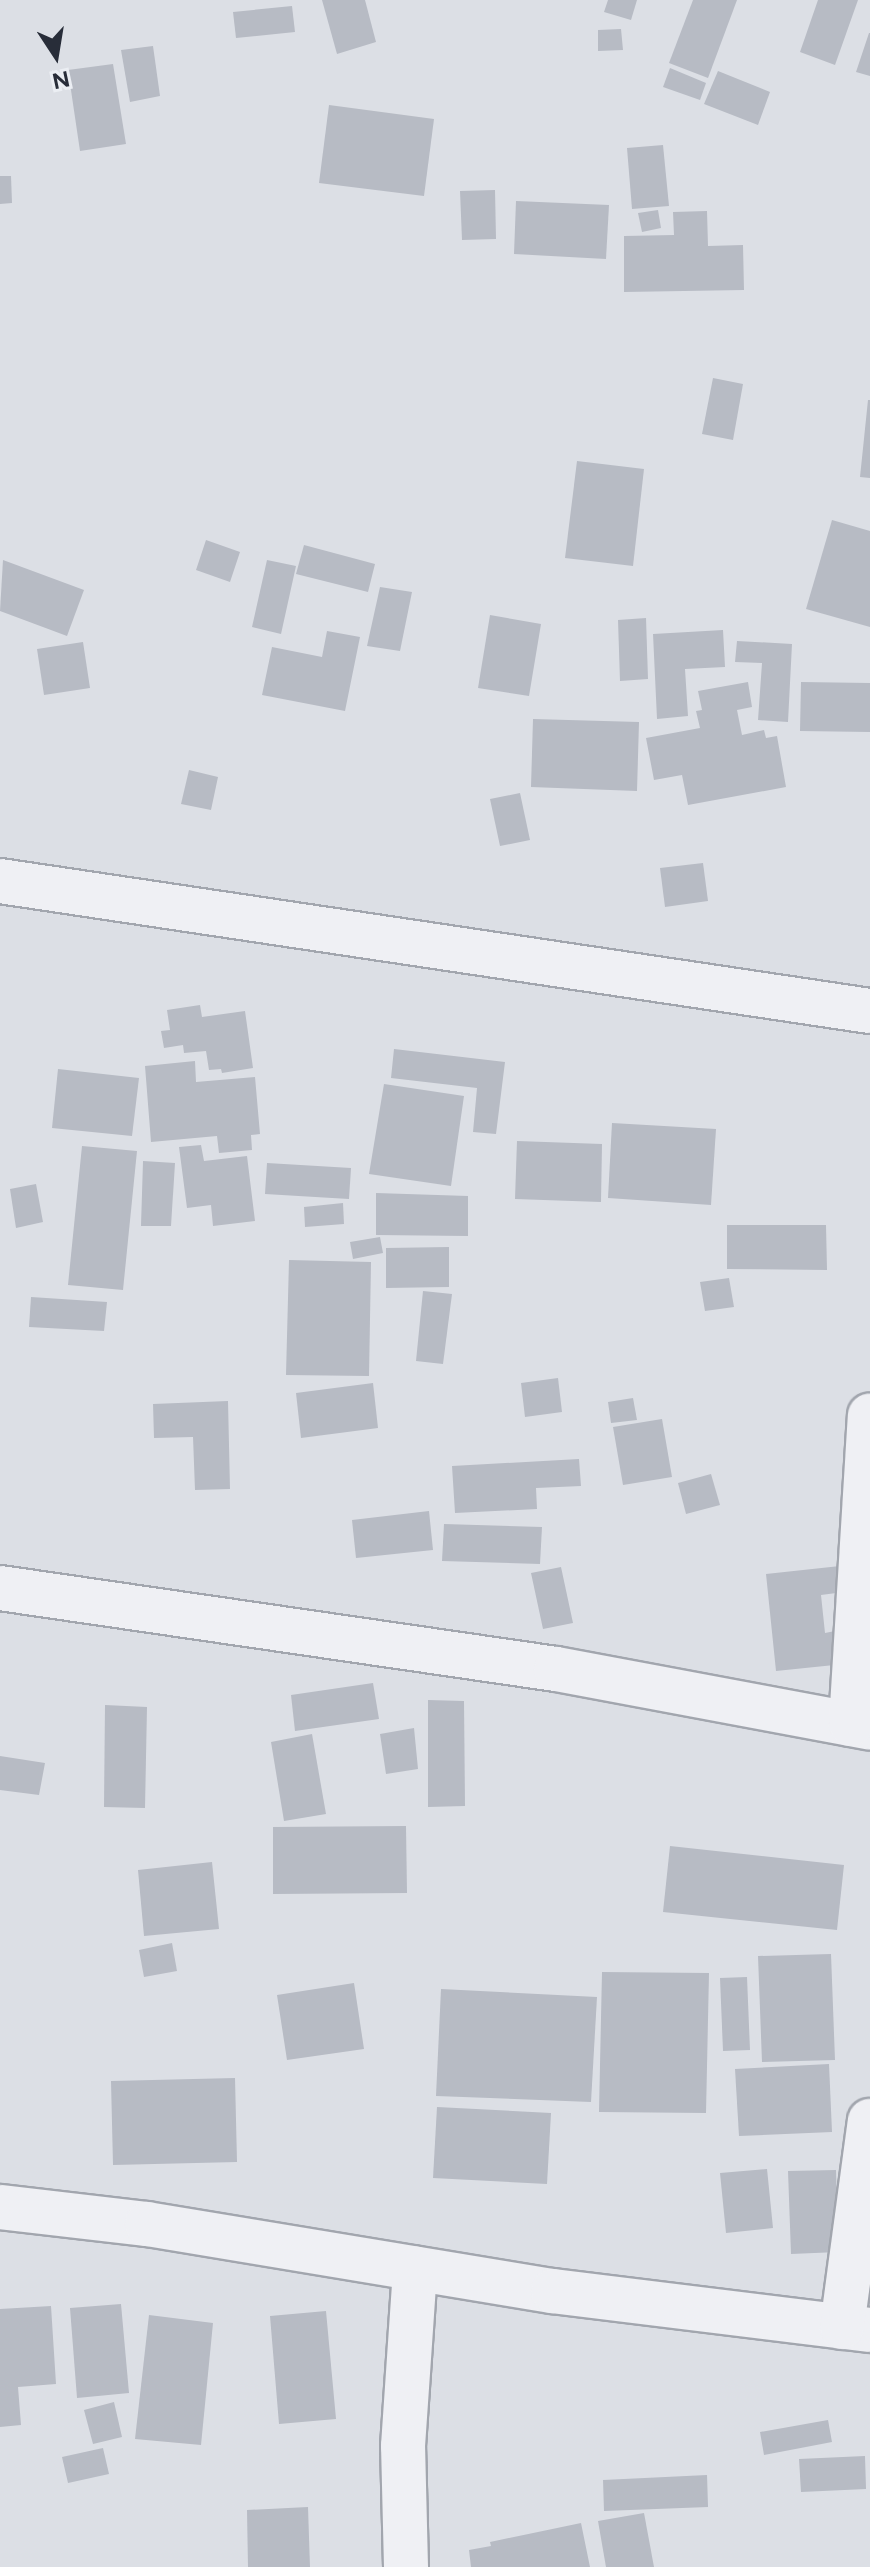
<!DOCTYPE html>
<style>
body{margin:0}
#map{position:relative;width:870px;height:2567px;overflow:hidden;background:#dcdfe5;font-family:Figtree,sans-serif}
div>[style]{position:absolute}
.building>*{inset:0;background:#b7bbc4}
.roads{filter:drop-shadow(2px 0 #a2a6ae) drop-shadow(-2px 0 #a2a6ae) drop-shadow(0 2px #a2a6ae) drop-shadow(0 -2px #a2a6ae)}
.minor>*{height:44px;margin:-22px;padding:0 22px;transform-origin:22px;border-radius:22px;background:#eff0f4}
.tertiary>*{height:44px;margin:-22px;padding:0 22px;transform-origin:22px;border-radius:22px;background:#eff0f4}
span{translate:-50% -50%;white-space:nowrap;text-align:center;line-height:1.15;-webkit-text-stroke:7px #ebeef3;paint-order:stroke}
.north{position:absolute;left:16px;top:16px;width:80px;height:80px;-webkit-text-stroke:6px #ebeef3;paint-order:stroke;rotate:168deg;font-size:22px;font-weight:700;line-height:32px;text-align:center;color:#282d39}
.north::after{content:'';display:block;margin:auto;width:28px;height:36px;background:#282d39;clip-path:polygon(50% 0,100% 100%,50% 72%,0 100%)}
</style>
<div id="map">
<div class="building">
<div style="clip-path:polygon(322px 0,365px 0,376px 42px,337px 54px)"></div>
<div style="clip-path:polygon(608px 0,637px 0,631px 20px,604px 12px)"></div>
<div style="clip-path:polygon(693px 0,737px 0,708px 78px,669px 63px)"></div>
<div style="clip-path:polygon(818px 0,858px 0,835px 65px,800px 52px)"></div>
<div style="clip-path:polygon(292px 6px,295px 32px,236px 38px,233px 12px)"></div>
<div style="clip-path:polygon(621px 29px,623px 50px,598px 51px,598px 30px)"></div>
<div style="clip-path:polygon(869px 33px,870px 33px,870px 76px,856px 72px)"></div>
<div style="clip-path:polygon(153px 46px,160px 96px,130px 102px,121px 50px)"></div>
<div style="clip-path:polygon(113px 64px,126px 144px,80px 151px,68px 70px)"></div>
<div style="clip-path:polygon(670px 68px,706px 83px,700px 100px,663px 87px)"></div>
<div style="clip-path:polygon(718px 71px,770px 92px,758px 125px,704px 104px)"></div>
<div style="clip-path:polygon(329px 105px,434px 119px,424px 196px,319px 183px)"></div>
<div style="clip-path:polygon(663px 145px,669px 206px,632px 209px,627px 148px)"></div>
<div style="clip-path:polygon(0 176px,11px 176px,12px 203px,0 204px)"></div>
<div style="clip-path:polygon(495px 190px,496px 239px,462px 240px,460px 191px)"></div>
<div style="clip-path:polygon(516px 201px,609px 205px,606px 259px,514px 254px)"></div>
<div style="clip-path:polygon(658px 210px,661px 228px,642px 232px,638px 213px)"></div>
<div style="clip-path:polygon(707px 211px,708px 246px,743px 245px,744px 290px,624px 292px,624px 236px,674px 235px,673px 212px)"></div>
<div style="clip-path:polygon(713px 378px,743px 384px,733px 440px,702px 434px)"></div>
<div style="clip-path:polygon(868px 400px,870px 400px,870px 478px,860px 477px)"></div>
<div style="clip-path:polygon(577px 461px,644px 469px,633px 566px,565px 558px)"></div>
<div style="clip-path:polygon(832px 520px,870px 531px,870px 627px,806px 609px)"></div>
<div style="clip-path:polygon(206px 540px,240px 552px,230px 582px,196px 570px)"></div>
<div style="clip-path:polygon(304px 545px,375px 564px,368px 592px,296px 574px)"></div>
<div style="clip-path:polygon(3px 560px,84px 590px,67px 636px,0 611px)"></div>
<div style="clip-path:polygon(267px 560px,296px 566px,281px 634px,252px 627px)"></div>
<div style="clip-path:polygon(380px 587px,412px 592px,400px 651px,367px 646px)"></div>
<div style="clip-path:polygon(490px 615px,541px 624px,529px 696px,478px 688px)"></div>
<div style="clip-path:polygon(646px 618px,648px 679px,620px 681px,618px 620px)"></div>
<div style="clip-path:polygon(723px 630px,725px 667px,685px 669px,688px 716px,657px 719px,653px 634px)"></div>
<div style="clip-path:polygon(327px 631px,360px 637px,345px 711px,262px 695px,272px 647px,322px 657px)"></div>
<div style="clip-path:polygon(737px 641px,792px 644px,788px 722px,758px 720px,762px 663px,735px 662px)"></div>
<div style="clip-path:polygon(83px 642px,90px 688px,44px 695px,37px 649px)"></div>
<div style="clip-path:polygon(748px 682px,752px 707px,737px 710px,742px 735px,764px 730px,766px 738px,777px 736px,786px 787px,688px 805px,682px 775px,654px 780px,646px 738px,700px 728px,696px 711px,702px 710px,698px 691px)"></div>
<div style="clip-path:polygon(801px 682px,870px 683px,870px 732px,800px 731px)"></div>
<div style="clip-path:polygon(533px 719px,639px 722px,637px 791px,531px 787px)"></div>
<div style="clip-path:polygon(189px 770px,218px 777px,211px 810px,181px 804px)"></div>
<div style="clip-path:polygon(520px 793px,530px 840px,500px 846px,490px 799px)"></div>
<div style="clip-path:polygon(703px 863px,708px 901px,665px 907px,660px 868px)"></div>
<div style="clip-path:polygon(200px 1005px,202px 1017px,245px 1011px,253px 1068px,222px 1073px,221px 1069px,209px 1070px,206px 1051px,184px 1053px,183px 1045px,164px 1048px,161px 1031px,170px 1030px,167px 1010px)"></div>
<div style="clip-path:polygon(394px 1049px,505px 1062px,496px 1134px,473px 1132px,477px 1088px,391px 1078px)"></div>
<div style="clip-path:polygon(195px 1061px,196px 1082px,255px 1077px,260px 1134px,251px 1135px,252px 1150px,219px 1153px,217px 1136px,151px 1142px,145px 1066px)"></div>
<div style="clip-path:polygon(58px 1069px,139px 1078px,132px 1136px,52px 1128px)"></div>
<div style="clip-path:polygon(384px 1084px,464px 1096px,451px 1186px,369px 1174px)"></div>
<div style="clip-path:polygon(612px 1123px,716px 1129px,711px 1205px,608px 1198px)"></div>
<div style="clip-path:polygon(517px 1141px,602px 1144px,601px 1202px,515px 1199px)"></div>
<div style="clip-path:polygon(201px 1145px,204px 1161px,247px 1156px,255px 1221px,213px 1226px,211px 1205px,187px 1208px,179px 1147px)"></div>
<div style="clip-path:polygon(82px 1146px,137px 1151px,123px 1290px,68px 1285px)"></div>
<div style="clip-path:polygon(143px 1161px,175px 1163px,171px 1226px,141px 1226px)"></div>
<div style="clip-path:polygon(267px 1163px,351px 1168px,349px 1199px,265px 1194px)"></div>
<div style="clip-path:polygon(36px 1184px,43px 1222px,16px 1228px,10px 1189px)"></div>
<div style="clip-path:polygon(376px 1193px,468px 1196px,468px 1236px,376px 1235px)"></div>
<div style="clip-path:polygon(343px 1203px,344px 1224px,305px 1227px,304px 1207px)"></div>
<div style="clip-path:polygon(727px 1225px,826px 1225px,827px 1270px,727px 1269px)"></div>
<div style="clip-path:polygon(380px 1237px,383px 1253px,353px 1259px,350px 1242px)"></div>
<div style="clip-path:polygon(449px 1247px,449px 1287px,386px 1288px,386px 1248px)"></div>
<div style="clip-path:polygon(289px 1260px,371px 1262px,369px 1376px,286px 1375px)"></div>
<div style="clip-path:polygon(729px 1278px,734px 1307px,705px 1311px,700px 1282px)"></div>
<div style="clip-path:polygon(423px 1291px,452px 1294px,443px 1364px,416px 1361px)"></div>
<div style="clip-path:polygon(31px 1297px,107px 1302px,104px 1331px,29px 1327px)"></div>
<div style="clip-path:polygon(558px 1378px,562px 1412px,525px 1417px,521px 1383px)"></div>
<div style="clip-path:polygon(373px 1383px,378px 1428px,301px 1438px,296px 1393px)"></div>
<div style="clip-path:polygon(633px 1398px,637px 1420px,611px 1423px,608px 1402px)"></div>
<div style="clip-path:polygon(228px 1401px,230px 1489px,195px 1490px,193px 1437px,154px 1438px,153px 1404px)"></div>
<div style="clip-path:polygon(662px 1419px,672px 1477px,623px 1485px,613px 1427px)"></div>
<div style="clip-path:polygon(579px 1459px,581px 1486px,536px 1488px,537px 1509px,455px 1513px,452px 1466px)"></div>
<div style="clip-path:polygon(711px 1474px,720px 1505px,686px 1514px,678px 1483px)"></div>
<div style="clip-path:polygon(429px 1511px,433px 1550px,356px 1558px,352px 1520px)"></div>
<div style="clip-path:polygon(444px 1524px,542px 1527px,540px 1564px,442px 1561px)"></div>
<div style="clip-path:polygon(840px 1566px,844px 1592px,821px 1595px,825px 1633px,840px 1630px,844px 1664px,776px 1671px,766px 1574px)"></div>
<div style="clip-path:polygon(561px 1567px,573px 1623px,543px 1629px,531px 1573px)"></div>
<div style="clip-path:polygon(373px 1683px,379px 1719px,295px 1731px,291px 1695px)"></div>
<div style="clip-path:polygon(428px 1700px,464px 1701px,465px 1806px,428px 1807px)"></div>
<div style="clip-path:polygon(105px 1705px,147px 1707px,145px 1808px,104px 1807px)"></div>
<div style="clip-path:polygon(414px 1728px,418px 1769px,386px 1774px,380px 1734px)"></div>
<div style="clip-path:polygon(312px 1734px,326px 1814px,284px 1821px,271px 1742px)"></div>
<div style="clip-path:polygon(0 1756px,45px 1763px,39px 1795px,0 1790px)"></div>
<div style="clip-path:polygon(406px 1826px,407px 1893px,273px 1894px,273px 1827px)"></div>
<div style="clip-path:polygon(670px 1846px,844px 1865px,837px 1930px,663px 1912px)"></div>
<div style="clip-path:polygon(212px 1862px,219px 1929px,144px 1936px,138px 1870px)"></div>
<div style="clip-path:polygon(172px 1943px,177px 1971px,144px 1977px,139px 1950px)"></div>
<div style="clip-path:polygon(831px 1954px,835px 2060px,762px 2062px,758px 1956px)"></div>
<div style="clip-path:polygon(602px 1972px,709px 1973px,706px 2113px,599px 2112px)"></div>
<div style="clip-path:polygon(747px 1977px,750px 2050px,723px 2051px,720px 1978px)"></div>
<div style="clip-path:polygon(354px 1983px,364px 2049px,287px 2060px,277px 1995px)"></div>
<div style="clip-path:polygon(441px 1989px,597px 1997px,591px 2102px,436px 2096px)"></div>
<div style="clip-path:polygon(829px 2064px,832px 2132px,739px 2136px,735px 2069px)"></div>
<div style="clip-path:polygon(235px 2078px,237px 2162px,113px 2165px,111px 2081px)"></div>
<div style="clip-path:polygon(437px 2107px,551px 2113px,547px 2184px,433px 2178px)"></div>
<div style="clip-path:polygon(767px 2169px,773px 2228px,726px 2233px,720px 2173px)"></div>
<div style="clip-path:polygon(836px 2170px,838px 2252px,791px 2254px,788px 2171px)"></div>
<div style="clip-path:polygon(121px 2304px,129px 2393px,77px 2398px,70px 2308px)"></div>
<div style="clip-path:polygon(51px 2306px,56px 2384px,18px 2387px,21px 2425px,0 2427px,0 2309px)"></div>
<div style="clip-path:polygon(326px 2311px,336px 2419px,279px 2424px,270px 2316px)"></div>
<div style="clip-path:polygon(149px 2315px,213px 2323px,201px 2445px,135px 2439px)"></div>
<div style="clip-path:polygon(114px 2402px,122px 2437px,93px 2444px,84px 2410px)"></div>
<div style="clip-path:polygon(828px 2420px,832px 2442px,764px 2455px,760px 2432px)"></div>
<div style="clip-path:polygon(103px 2448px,109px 2474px,68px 2483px,62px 2457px)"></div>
<div style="clip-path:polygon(865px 2456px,866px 2489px,801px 2492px,799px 2459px)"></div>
<div style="clip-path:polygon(707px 2475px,708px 2507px,604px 2511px,603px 2480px)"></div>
<div style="clip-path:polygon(308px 2507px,310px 2567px,248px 2567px,247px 2510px)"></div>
<div style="clip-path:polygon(644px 2513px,654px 2567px,606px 2567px,598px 2521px)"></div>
<div style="clip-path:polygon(581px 2523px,590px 2567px,471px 2567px,469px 2550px,491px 2546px,490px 2542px)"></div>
</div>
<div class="roads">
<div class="minor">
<div style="left:0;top:1588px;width:562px;rotate:8.29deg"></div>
<div style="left:556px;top:1669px;width:319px;rotate:10.6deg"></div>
<div style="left:851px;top:1724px;width:309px;rotate:-86.5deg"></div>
<div style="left:0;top:2207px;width:148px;rotate:6.6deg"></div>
<div style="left:147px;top:2224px;width:411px;rotate:9.4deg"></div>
<div style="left:553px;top:2291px;width:319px;rotate:7deg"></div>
<div style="left:842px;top:2327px;width:208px;rotate:-82.3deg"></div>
<div style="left:406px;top:2567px;width:121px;rotate:-91.4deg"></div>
<div style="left:403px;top:2446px;width:178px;rotate:-86.1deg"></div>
</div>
<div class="tertiary">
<div style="left:0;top:881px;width:880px;rotate:8.5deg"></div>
</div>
</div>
<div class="north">N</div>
</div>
